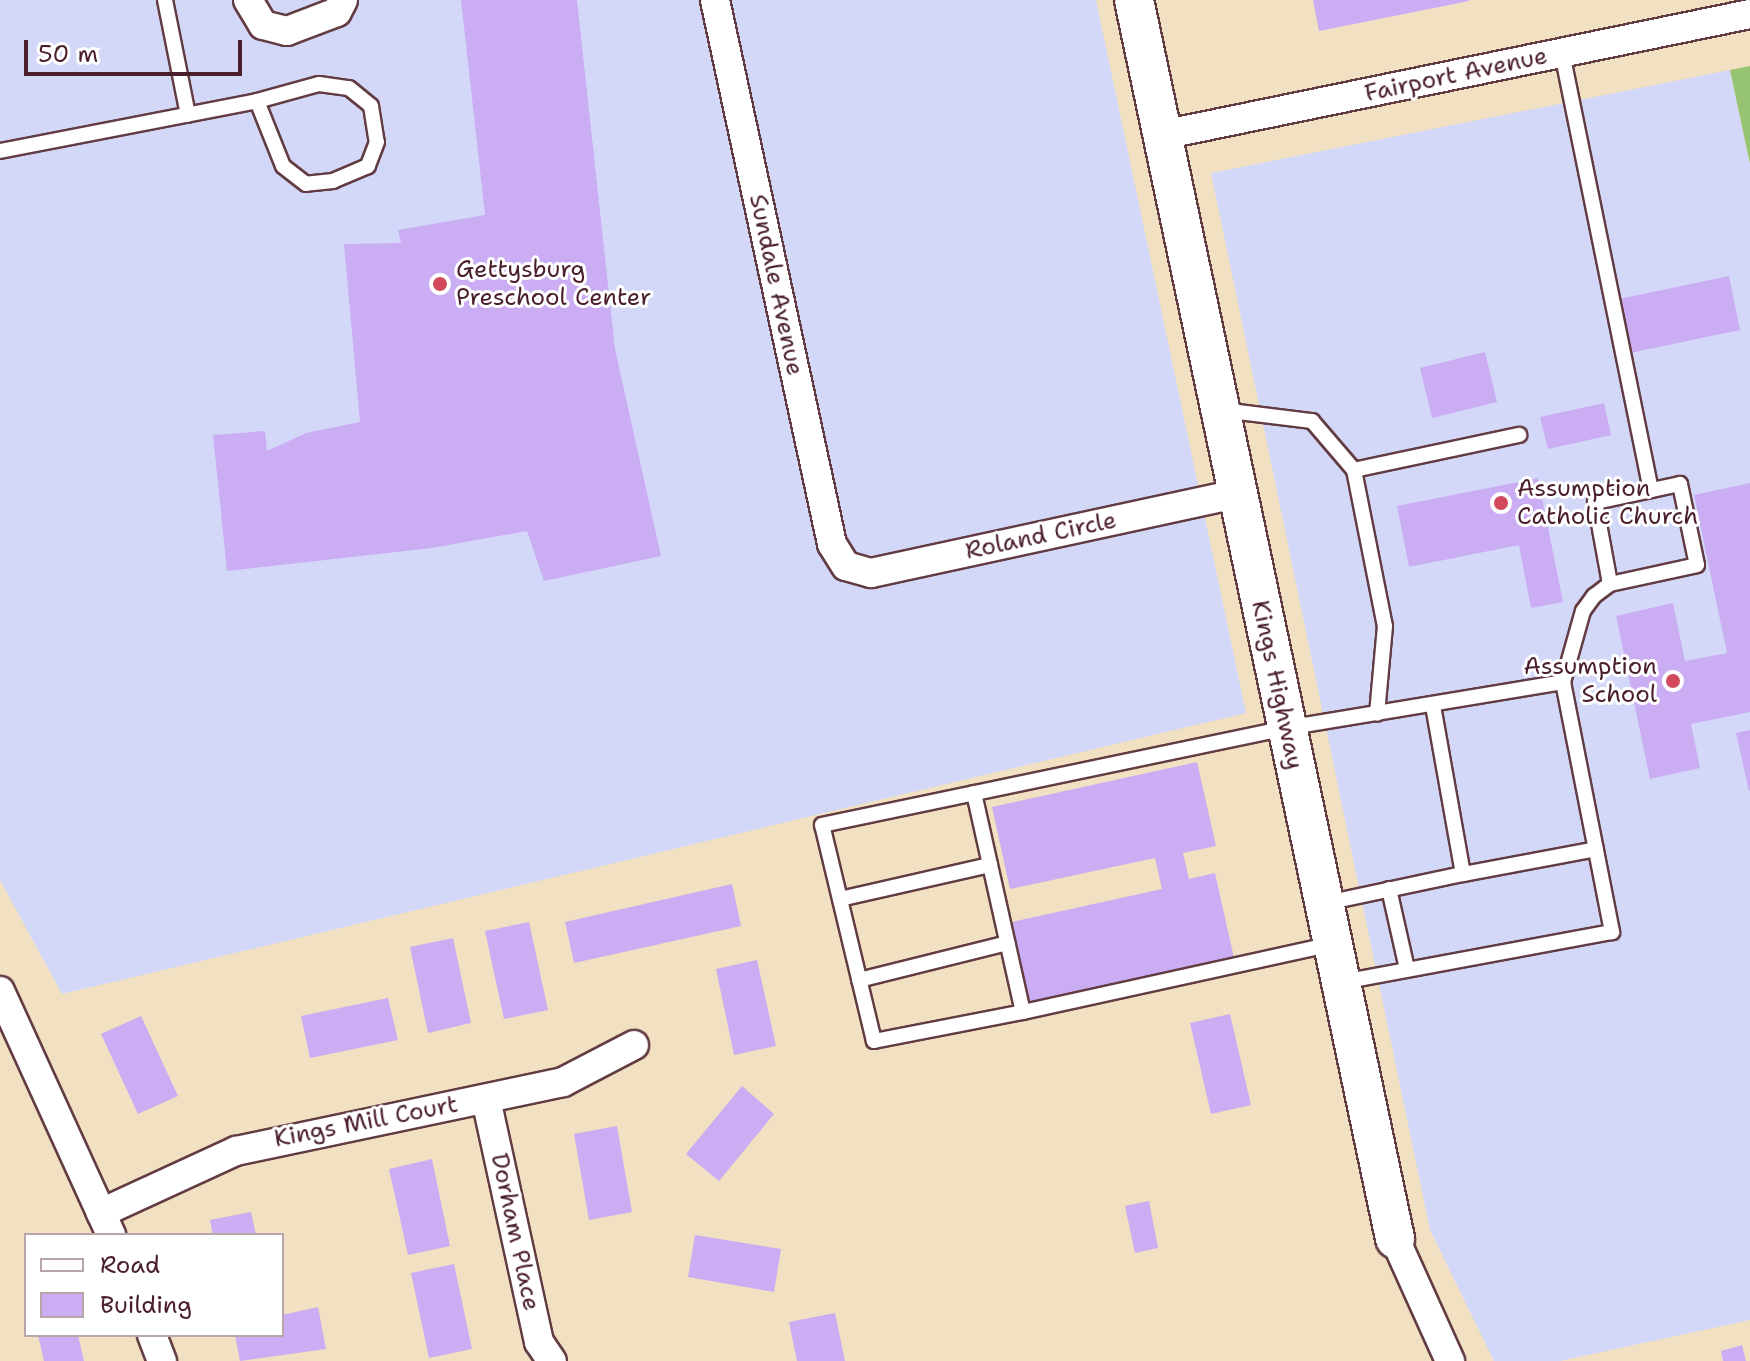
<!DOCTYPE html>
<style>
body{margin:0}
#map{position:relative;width:1750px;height:1361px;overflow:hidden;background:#f1e0c2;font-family:"Shantell Sans",sans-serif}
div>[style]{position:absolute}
.built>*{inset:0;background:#d3d8f9}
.green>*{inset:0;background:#97c472}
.building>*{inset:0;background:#caadf3}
.roads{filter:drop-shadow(2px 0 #633c42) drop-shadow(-2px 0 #633c42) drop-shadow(0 2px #633c42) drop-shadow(0 -2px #633c42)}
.lane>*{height:14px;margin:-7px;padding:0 7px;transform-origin:7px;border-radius:7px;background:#fff}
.street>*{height:28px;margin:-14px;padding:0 14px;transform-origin:14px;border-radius:14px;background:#fff}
.secondary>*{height:38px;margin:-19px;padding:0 19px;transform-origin:19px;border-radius:19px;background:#fff}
.dots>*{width:22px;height:22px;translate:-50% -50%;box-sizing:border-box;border:4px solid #fff;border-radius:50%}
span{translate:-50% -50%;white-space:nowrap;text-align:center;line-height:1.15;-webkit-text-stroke:6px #fff;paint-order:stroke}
.street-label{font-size:24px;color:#4a1f2b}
.poi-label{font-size:24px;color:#4a1f2b}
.left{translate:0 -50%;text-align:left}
.right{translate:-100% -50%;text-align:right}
.legend{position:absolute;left:24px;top:1233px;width:260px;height:104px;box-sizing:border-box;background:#fff;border:2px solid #b7a5aa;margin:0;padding:10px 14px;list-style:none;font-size:24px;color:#4a1f2b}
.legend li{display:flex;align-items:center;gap:16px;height:40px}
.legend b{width:40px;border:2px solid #b7a5aa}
.scale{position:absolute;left:24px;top:40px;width:218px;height:36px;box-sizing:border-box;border:4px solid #4a1f2b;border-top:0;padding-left:10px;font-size:24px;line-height:28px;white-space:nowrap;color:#4a1f2b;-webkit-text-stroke:6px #fff;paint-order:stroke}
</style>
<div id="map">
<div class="built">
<div style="clip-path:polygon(0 0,1096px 0,1246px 713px,62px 994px,0 880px)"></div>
<div style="clip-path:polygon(1730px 70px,1750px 165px,1750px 1320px,1560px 1361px,1494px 1361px,1430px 1230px,1211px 173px)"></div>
</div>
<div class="green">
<div style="clip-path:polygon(1750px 66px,1750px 164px,1730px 70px)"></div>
</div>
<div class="building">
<div style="clip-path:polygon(461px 0,577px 0,615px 349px,661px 556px,544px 581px,527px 531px,432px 548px,227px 571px,213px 435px,265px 431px,267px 451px,306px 433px,360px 422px,344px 244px,401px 243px,398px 230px,485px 215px)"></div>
<div style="clip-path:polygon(1313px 0,1469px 0,1469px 1px,1319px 31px)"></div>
<div style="clip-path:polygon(1729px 276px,1740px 330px,1630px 353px,1619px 299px)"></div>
<div style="clip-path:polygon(1485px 352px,1497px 402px,1432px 418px,1420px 368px)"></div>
<div style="clip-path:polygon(1604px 403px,1611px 435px,1548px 449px,1540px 417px)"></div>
<div style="clip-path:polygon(1538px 478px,1563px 602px,1531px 608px,1519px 545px,1409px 567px,1397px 506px)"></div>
<div style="clip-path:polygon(1750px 483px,1750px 712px,1691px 724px,1700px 768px,1650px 779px,1616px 616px,1673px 603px,1685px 661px,1727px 653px,1694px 495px)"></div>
<div style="clip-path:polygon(1750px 730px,1750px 790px,1749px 791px,1736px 733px)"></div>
<div style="clip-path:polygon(1197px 762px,1216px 846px,1183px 853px,1189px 879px,1215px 873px,1234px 958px,1030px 1002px,1012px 922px,1162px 889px,1155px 858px,1010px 889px,992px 807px)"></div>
<div style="clip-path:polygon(732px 884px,741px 926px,574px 963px,565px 922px)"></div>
<div style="clip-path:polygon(529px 922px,548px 1010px,504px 1019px,485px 931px)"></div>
<div style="clip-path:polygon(453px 938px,471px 1023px,428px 1033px,410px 947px)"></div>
<div style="clip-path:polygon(757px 960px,776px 1046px,734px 1055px,716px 969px)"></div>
<div style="clip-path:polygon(388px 998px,398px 1040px,310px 1058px,301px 1016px)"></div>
<div style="clip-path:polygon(1230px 1014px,1251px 1105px,1211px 1114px,1190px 1023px)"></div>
<div style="clip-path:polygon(141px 1016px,178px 1096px,138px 1114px,101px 1034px)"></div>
<div style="clip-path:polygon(742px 1086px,774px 1114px,719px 1181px,686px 1154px)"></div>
<div style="clip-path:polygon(617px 1126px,632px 1212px,589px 1220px,574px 1134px)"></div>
<div style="clip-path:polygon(432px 1159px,450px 1246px,408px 1255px,389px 1169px)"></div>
<div style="clip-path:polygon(1149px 1201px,1158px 1248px,1135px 1253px,1125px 1206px)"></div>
<div style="clip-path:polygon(251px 1212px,256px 1235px,213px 1235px,210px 1220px)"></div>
<div style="clip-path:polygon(695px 1235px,781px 1249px,774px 1292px,688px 1277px)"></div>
<div style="clip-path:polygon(454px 1264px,472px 1349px,429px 1358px,411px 1273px)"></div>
<div style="clip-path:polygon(318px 1307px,326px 1349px,240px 1361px,235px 1335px,282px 1335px,282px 1315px)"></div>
<div style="clip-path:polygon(835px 1313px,845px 1361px,797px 1361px,789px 1322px)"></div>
<div style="clip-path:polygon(38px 1335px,78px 1335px,84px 1361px,44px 1361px)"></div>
<div style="clip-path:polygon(1742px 1345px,1746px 1361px,1723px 1361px,1721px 1351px)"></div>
</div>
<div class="roads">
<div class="lane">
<div style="left:165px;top:0;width:117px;rotate:78.7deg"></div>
<div style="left:1562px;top:53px;width:446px;rotate:78.5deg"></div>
<div style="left:0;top:151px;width:262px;rotate:-11deg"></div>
<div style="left:257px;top:101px;width:64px;rotate:-15.3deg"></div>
<div style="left:319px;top:84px;width:30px;rotate:8deg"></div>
<div style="left:349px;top:88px;width:28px;rotate:39deg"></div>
<div style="left:371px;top:106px;width:36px;rotate:81deg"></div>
<div style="left:377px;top:142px;width:26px;rotate:111deg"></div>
<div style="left:368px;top:166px;width:38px;rotate:157deg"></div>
<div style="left:333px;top:181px;width:27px;rotate:174deg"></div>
<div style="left:306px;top:184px;width:29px;rotate:-142deg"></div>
<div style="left:283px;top:166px;width:70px;rotate:-111.8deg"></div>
<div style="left:1222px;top:410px;width:91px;rotate:7deg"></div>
<div style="left:1312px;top:421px;width:65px;rotate:49.4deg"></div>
<div style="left:1354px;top:470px;width:159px;rotate:78.8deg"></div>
<div style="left:1385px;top:626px;width:88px;rotate:95.2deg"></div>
<div style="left:1354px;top:470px;width:169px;rotate:-12deg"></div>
<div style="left:1563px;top:682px;width:74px;rotate:-74.3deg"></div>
<div style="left:1583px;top:611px;width:19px;rotate:-54deg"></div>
<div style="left:1594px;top:596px;width:20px;rotate:-37deg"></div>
<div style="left:1610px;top:584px;width:89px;rotate:-12.3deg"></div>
<div style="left:1697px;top:565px;width:83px;rotate:-101.9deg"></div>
<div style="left:1680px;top:484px;width:87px;rotate:168deg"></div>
<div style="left:1595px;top:502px;width:83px;rotate:79.6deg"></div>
<div style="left:974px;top:793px;width:224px;rotate:77.4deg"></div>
<div style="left:1023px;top:1012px;width:315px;rotate:-12.4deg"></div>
<div style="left:1463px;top:874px;width:135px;rotate:-10.6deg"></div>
<div style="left:1389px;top:889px;width:82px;rotate:77.3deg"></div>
<div style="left:840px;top:899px;width:154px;rotate:-12.8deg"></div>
<div style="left:1326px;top:903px;width:140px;rotate:-12deg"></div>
<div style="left:1463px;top:874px;width:172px;rotate:-100.1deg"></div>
<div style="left:859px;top:980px;width:153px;rotate:-14deg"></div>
<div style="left:1023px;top:1012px;width:152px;rotate:169deg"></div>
<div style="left:874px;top:1041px;width:222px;rotate:-103.5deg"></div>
<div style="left:822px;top:825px;width:474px;rotate:-11.8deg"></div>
<div style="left:1286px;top:728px;width:281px;rotate:-9.4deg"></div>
<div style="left:1563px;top:682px;width:255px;rotate:78.9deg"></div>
<div style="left:1612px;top:932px;width:275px;rotate:169.5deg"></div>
</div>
<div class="street">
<div style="left:248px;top:0;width:29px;rotate:59deg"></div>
<div style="left:263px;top:25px;width:25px;rotate:14deg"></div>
<div style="left:287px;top:31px;width:53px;rotate:-20.8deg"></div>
<div style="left:337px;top:12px;width:13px;rotate:-63deg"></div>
<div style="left:715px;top:0;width:556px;rotate:77.86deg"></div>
<div style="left:832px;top:544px;width:26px;rotate:58deg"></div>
<div style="left:846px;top:566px;width:26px;rotate:16deg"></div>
<div style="left:871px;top:573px;width:373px;rotate:-12.2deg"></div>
<div style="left:1162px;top:135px;width:600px;rotate:-11.63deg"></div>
<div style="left:0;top:991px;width:268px;rotate:65.5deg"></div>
<div style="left:486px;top:1099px;width:249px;rotate:77.7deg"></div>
<div style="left:539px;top:1342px;width:23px;rotate:56deg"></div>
<div style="left:101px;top:1213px;width:149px;rotate:-24.7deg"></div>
<div style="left:236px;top:1151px;width:334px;rotate:-11.9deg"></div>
<div style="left:563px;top:1082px;width:80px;rotate:-27.5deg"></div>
<div style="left:1395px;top:1239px;width:134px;rotate:65.7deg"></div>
<div style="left:152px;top:1335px;width:28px;rotate:69deg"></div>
</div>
<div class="secondary">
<div style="left:1134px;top:0;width:1266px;rotate:78.1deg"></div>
</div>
</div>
<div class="dots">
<div style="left:440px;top:284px;background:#d1495b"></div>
<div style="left:1501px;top:503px;background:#d1495b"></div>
<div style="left:1673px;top:681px;background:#d1495b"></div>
</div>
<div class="street-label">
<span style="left:1456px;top:75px;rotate:-12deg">Fairport Avenue</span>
<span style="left:776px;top:285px;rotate:78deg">Sundale Avenue</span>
<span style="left:1041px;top:536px;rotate:-12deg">Roland Circle</span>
<span style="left:1277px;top:685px;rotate:78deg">Kings Highway</span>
<span style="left:366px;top:1122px;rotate:-11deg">Kings Mill Court</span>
<span style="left:515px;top:1232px;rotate:78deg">Dorham Place</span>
</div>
<div class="poi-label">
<span class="left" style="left:456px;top:284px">Gettysburg<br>Preschool Center</span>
<span class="left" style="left:1517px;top:503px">Assumption<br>Catholic Church</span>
<span class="right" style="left:1657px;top:681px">Assumption<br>School</span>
</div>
<ul class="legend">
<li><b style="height:10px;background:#fff"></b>Road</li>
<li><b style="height:22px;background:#caadf3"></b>Building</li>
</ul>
<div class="scale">50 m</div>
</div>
